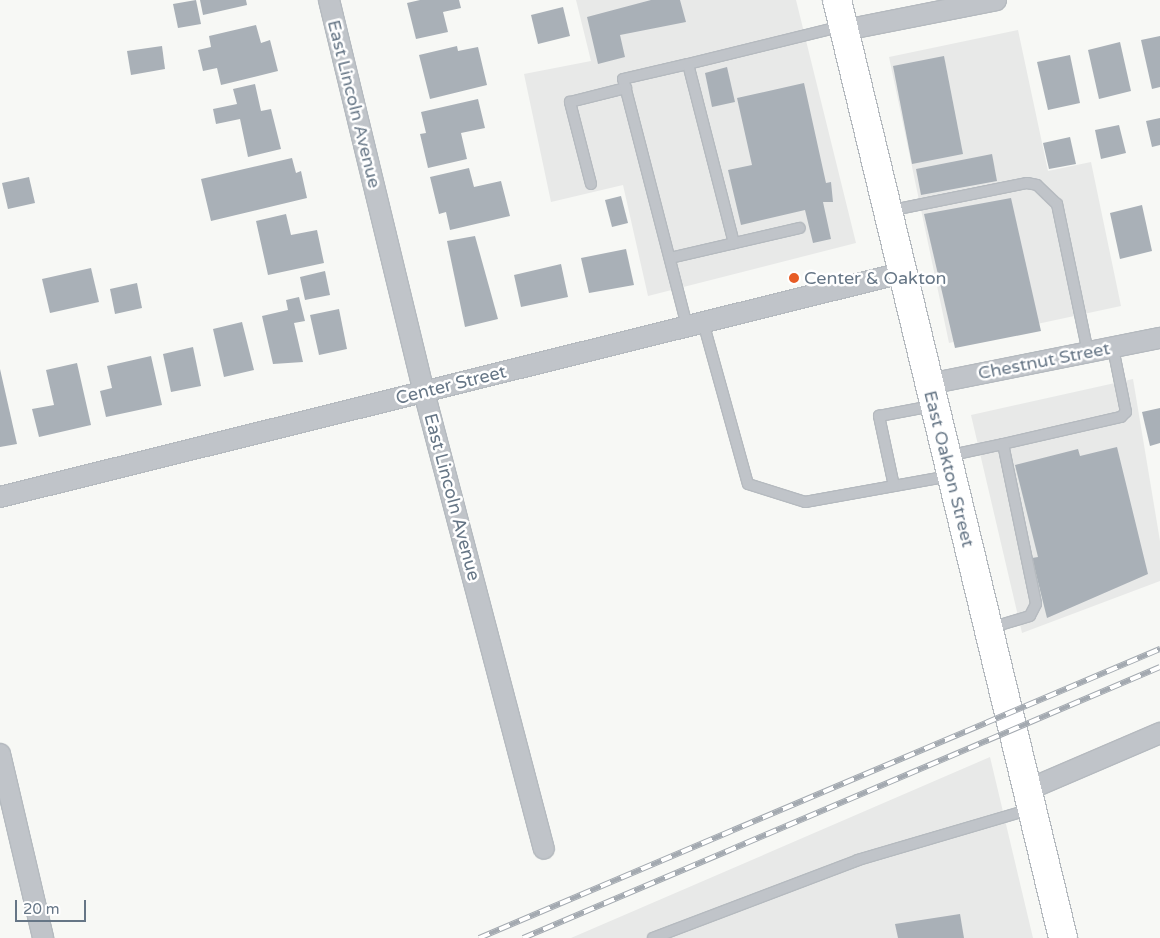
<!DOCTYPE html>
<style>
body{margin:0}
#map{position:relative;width:1160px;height:938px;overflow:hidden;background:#f7f8f5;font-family:"Varela Round",sans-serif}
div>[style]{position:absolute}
.built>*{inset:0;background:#e8e9e8}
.building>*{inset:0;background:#a9b0b7}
.roads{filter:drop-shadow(1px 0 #b5babf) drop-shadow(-1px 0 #b5babf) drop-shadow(0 1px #b5babf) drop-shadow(0 -1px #b5babf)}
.lane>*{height:10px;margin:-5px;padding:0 5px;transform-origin:5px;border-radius:5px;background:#c0c4c9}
.street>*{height:20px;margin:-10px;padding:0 10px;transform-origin:10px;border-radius:10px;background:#c0c4c9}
.secondary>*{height:28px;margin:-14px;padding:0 14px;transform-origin:14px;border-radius:14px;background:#fff}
.rail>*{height:5.5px;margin-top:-2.75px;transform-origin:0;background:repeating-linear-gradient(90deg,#fff 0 11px,#a3a9b0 0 22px);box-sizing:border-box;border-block:1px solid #a3a9b0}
.dots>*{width:14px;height:14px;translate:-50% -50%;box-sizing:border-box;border:2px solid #fff;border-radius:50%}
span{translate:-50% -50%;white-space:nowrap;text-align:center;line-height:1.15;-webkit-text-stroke:5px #fff;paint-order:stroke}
.street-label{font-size:18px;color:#667686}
.poi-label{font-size:18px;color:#667686}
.left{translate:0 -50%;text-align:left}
.scale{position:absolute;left:15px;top:900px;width:71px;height:22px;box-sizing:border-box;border:2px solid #667686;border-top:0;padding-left:6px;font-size:15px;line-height:18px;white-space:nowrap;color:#667686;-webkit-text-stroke:4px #fff;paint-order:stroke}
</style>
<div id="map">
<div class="built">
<div style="clip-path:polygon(576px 0,796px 0,856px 243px,648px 296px,623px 185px,551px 202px,524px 74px,591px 61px)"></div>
<div style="clip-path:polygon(1018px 30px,1048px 171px,1091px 162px,1121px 306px,949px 343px,889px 57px)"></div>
<div style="clip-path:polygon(1133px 379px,1160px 541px,1160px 581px,1022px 633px,971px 415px)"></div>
<div style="clip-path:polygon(990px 757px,1033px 938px,571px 938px)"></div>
</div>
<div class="building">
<div style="clip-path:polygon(196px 0,201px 24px,178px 28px,173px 4px)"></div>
<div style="clip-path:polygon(200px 0,246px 0,247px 5px,203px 15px)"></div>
<div style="clip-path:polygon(420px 0,459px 0,461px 8px,443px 12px,448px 32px,416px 39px,407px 3px)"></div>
<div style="clip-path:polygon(651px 0,680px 0,686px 22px,620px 35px,625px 57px,598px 64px,587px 17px)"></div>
<div style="clip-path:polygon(563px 7px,570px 36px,538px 44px,531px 15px)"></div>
<div style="clip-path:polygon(256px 25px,261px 43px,270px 40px,278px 71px,221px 85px,217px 68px,203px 71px,198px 50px,211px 47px,209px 36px)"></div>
<div style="clip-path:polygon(1160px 36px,1160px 87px,1152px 89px,1141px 40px)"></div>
<div style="clip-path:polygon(1120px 42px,1131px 91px,1099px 99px,1088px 50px)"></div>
<div style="clip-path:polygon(162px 46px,165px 69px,131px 75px,127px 51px)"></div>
<div style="clip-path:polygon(457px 46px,458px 51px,478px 47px,487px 85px,430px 99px,419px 55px)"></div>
<div style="clip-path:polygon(1070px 55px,1080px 103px,1048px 110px,1037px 62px)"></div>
<div style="clip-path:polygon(944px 56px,963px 154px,912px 164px,893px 66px)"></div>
<div style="clip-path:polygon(727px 67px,735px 102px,712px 107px,705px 73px)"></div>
<div style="clip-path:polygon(804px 83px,826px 183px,831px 182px,833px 202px,823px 202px,831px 239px,813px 243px,805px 210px,741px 225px,728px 170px,752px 165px,737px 98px)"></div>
<div style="clip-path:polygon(255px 84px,261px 111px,271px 109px,281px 149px,248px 157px,240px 119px,216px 124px,213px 109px,237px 104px,233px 89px)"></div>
<div style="clip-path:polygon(478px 99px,485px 128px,461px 133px,467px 159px,428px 168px,420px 134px,426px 133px,421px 112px)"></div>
<div style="clip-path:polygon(1160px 118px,1160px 145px,1152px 147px,1146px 121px)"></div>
<div style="clip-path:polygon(1119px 125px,1126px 153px,1101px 159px,1095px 130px)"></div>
<div style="clip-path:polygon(1070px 137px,1076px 164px,1049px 169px,1043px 143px)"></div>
<div style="clip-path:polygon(992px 154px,997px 181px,921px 195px,916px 169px)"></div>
<div style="clip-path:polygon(292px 158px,296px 173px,301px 171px,307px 198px,211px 221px,201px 179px)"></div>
<div style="clip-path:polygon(469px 168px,474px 187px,501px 181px,510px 216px,450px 230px,446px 212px,439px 214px,430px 177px)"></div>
<div style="clip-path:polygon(29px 177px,35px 203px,8px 209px,2px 183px)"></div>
<div style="clip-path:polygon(621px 196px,628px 223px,612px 227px,605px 200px)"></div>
<div style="clip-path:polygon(1011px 198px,1041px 331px,955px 348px,924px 214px)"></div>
<div style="clip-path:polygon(1142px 205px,1152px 251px,1120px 259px,1110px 213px)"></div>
<div style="clip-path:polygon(286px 214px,291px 235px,317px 230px,324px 263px,268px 275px,256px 221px)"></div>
<div style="clip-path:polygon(475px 236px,498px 319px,465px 327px,447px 241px)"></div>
<div style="clip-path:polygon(626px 249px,634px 285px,589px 293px,581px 258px)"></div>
<div style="clip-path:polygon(561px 264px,568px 297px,521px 307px,514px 275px)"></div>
<div style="clip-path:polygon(91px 268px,99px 302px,50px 313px,42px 279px)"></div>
<div style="clip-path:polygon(325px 271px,330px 295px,305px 300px,300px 277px)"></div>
<div style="clip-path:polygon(137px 283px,142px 308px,115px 314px,110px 289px)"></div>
<div style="clip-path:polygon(299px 297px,305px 321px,294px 323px,303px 362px,273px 364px,262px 316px,288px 310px,286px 300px)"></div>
<div style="clip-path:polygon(339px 309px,347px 349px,319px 355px,310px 315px)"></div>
<div style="clip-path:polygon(242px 322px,254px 370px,224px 377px,213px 329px)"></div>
<div style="clip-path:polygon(193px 347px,201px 386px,171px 392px,163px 354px)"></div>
<div style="clip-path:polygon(151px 356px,162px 405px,106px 417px,100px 391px,112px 388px,107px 366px)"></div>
<div style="clip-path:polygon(77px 363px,91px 425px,39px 437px,32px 409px,54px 405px,46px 370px)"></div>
<div style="clip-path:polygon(0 369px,17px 444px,0 447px)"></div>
<div style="clip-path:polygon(1160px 408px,1160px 443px,1150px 446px,1142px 412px)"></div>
<div style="clip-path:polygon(1117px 447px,1148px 574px,1047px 618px,1032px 558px,1038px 557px,1015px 465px,1078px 449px,1080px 456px)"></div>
<div style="clip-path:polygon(960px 914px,964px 938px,898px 938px,895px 924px)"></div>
</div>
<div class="roads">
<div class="lane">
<div style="left:688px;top:64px;width:160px;rotate:-13.8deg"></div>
<div style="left:591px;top:184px;width:85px;rotate:-104.4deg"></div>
<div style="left:570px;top:102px;width:58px;rotate:-14deg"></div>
<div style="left:888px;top:211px;width:142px;rotate:-11.4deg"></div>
<div style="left:1027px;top:183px;width:10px;rotate:11deg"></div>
<div style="left:1037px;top:185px;width:28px;rotate:44deg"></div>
<div style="left:1057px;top:204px;width:152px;rotate:78.2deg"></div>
<div style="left:670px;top:258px;width:133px;rotate:-13deg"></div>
<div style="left:703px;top:322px;width:168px;rotate:74.5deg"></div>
<div style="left:748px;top:484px;width:60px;rotate:17.5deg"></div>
<div style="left:805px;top:502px;width:147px;rotate:-10.2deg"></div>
<div style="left:687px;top:326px;width:255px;rotate:-104.5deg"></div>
<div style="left:623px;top:79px;width:67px;rotate:-13deg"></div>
<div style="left:688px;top:64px;width:185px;rotate:75.6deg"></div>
<div style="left:1003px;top:444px;width:121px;rotate:-12.9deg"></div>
<div style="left:1121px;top:417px;width:7px;rotate:-45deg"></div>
<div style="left:1126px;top:412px;width:65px;rotate:-101.5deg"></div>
<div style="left:947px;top:456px;width:57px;rotate:-12.1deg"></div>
<div style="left:1003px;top:444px;width:163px;rotate:78.3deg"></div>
<div style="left:1036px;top:604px;width:13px;rotate:117deg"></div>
<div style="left:1030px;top:616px;width:42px;rotate:163.3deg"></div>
<div style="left:894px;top:486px;width:72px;rotate:-102.1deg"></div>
<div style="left:879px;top:416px;width:54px;rotate:-10.7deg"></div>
<div style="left:653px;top:938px;width:219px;rotate:-20.8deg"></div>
<div style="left:858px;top:860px;width:180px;rotate:-16.4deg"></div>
</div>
<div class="street">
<div style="left:329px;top:0;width:403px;rotate:76.4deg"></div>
<div style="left:424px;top:392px;width:472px;rotate:75.3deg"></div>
<div style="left:845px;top:30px;width:154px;rotate:-11.2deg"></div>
<div style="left:929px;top:384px;width:236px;rotate:-11.3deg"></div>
<div style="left:0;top:497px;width:929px;rotate:-13.95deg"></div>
<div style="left:0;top:754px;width:189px;rotate:76.8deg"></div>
<div style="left:1027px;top:790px;width:145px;rotate:-23.2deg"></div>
</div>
<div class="secondary">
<div style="left:837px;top:0;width:965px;rotate:76.45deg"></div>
</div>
</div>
<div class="rail">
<div style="left:479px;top:938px;width:740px;rotate:-23deg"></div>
<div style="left:523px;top:938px;width:692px;rotate:-23.05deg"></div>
</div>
<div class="dots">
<div style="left:794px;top:278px;background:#e75c25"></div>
</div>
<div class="street-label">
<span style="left:354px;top:104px;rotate:76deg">East Lincoln Avenue</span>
<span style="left:1044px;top:361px;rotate:-11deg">Chestnut Street</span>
<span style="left:451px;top:385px;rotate:-14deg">Center Street</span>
<span style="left:949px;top:469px;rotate:76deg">East Oakton Street</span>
<span style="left:452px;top:497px;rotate:75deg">East Lincoln Avenue</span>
</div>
<div class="poi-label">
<span class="left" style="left:804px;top:278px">Center &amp; Oakton</span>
</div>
<div class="scale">20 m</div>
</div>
